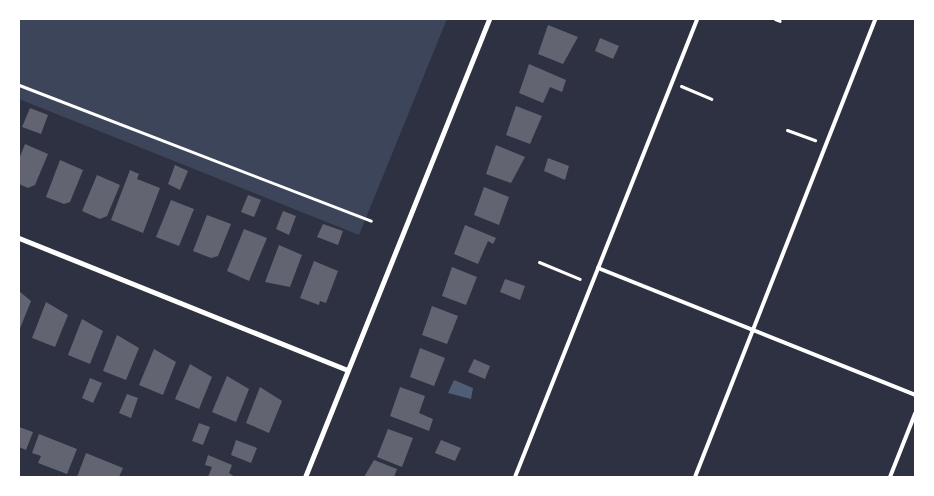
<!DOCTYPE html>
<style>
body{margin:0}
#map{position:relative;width:934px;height:496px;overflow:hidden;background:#2d3142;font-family:Manrope,sans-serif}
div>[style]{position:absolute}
.green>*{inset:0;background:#3c4559}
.water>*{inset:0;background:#4f5d75}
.building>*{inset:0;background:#626471}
.path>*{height:3px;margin:-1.5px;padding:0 1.5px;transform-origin:1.5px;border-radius:1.5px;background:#fff}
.service>*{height:4px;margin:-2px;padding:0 2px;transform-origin:2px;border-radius:2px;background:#fff}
.minor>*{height:5px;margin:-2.5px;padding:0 2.5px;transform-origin:2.5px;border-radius:2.5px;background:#fff}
span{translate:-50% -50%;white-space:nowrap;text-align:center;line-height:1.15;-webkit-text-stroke:4.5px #fff;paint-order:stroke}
.frame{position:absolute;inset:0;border:20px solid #fff;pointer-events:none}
</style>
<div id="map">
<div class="green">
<div style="clip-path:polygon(19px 19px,447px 19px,359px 235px,19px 99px)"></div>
</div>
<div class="water">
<div style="clip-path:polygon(454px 380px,473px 388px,471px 399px,448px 393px)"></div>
</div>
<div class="building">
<div style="clip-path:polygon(548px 25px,578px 37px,563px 64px,538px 54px)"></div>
<div style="clip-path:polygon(600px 38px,619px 46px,613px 59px,595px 51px)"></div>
<div style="clip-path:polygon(529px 64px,566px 80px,562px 92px,550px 87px,543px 103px,519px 93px)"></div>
<div style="clip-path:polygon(516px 106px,542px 116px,530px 144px,506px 135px)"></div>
<div style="clip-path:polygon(30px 108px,48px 115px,41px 134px,22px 127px)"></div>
<div style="clip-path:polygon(25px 144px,48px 154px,35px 185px,28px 188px,19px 184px,19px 159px)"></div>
<div style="clip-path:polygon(496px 145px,525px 157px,511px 183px,486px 174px)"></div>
<div style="clip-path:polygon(548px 158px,569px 166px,565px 180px,544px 171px)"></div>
<div style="clip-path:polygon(60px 160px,83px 170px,70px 202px,64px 204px,46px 197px)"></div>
<div style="clip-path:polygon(175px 165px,188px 171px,180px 190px,168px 184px)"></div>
<div style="clip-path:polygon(130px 170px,139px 174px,137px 179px,160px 188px,143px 233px,111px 220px)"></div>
<div style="clip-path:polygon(97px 175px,120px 185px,107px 216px,100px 219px,82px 211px)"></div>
<div style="clip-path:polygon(484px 187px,509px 197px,499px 225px,474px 215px)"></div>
<div style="clip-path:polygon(248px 195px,261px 200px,254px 217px,241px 212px)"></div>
<div style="clip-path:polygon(171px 200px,194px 209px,179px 246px,156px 237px)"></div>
<div style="clip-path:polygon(283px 211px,296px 216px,289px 235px,276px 229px)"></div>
<div style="clip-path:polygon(207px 215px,231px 224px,218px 256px,211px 258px,193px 251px)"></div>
<div style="clip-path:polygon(323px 224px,343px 231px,338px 245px,317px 237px)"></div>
<div style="clip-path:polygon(465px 225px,496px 238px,493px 244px,488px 241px,478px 264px,454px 254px)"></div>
<div style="clip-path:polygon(244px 229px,267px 238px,249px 281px,227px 271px)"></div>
<div style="clip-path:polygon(279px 245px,302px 255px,290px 287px,265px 282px)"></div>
<div style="clip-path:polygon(314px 261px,338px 271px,326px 303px,320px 301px,319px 305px,300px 298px)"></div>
<div style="clip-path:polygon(452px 267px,477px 277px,466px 305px,442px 296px)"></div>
<div style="clip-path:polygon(505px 279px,525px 286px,520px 300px,500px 292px)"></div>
<div style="clip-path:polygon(19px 291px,31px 301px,19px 331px)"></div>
<div style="clip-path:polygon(46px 302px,68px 315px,55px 347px,32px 338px)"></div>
<div style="clip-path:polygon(432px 306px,458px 316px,447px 344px,422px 335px)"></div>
<div style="clip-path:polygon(82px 319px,103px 331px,90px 364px,68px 355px)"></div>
<div style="clip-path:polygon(117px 335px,139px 348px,126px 380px,103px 371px)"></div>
<div style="clip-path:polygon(420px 348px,445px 358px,434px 386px,410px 377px)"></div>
<div style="clip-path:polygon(154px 349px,176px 362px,163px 395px,139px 385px)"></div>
<div style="clip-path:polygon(474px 359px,490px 366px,485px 379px,468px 372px)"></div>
<div style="clip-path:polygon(190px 364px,212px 377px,199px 409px,175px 399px)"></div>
<div style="clip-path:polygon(227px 376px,249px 389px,236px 422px,212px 412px)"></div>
<div style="clip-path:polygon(90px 378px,102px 383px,93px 403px,82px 398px)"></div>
<div style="clip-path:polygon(260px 387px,282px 401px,269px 433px,246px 423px)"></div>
<div style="clip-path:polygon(400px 387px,425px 396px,419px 413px,433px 419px,429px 431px,390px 416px)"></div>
<div style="clip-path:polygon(127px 394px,138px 398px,131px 418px,119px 413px)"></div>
<div style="clip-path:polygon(199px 423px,210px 427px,203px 445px,192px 441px)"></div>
<div style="clip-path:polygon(19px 427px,33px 432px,26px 450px,19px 447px)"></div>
<div style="clip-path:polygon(388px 429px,413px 438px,402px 467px,377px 457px)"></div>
<div style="clip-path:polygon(39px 434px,77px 449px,67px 474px,38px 463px,41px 456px,32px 453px)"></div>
<div style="clip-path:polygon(236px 440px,257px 448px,251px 463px,231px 455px)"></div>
<div style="clip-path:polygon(441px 440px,461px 448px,455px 461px,435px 453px)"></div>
<div style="clip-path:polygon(86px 453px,123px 468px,119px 477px,77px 477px)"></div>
<div style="clip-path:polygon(208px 455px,232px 465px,229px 473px,235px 477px,208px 477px,212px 467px,205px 465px)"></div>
<div style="clip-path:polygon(374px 460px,397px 469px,394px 477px,364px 477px)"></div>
</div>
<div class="path">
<div style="left:775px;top:19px;width:5px;rotate:22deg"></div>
<div style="left:19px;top:85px;width:377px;rotate:21.1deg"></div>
<div style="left:681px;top:86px;width:33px;rotate:23deg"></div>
<div style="left:787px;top:130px;width:30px;rotate:20deg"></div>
<div style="left:539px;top:262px;width:44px;rotate:22.5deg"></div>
</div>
<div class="service">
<div style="left:598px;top:268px;width:341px;rotate:21.8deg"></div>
<div style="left:515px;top:477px;width:493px;rotate:-68.3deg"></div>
<div style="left:695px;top:477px;width:492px;rotate:-68.5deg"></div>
<div style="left:890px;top:477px;width:68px;rotate:-68.4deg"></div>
</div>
<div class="minor">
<div style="left:19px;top:238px;width:354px;rotate:21.9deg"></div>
<div style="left:305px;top:477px;width:494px;rotate:-68.1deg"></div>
</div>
<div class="frame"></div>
</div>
